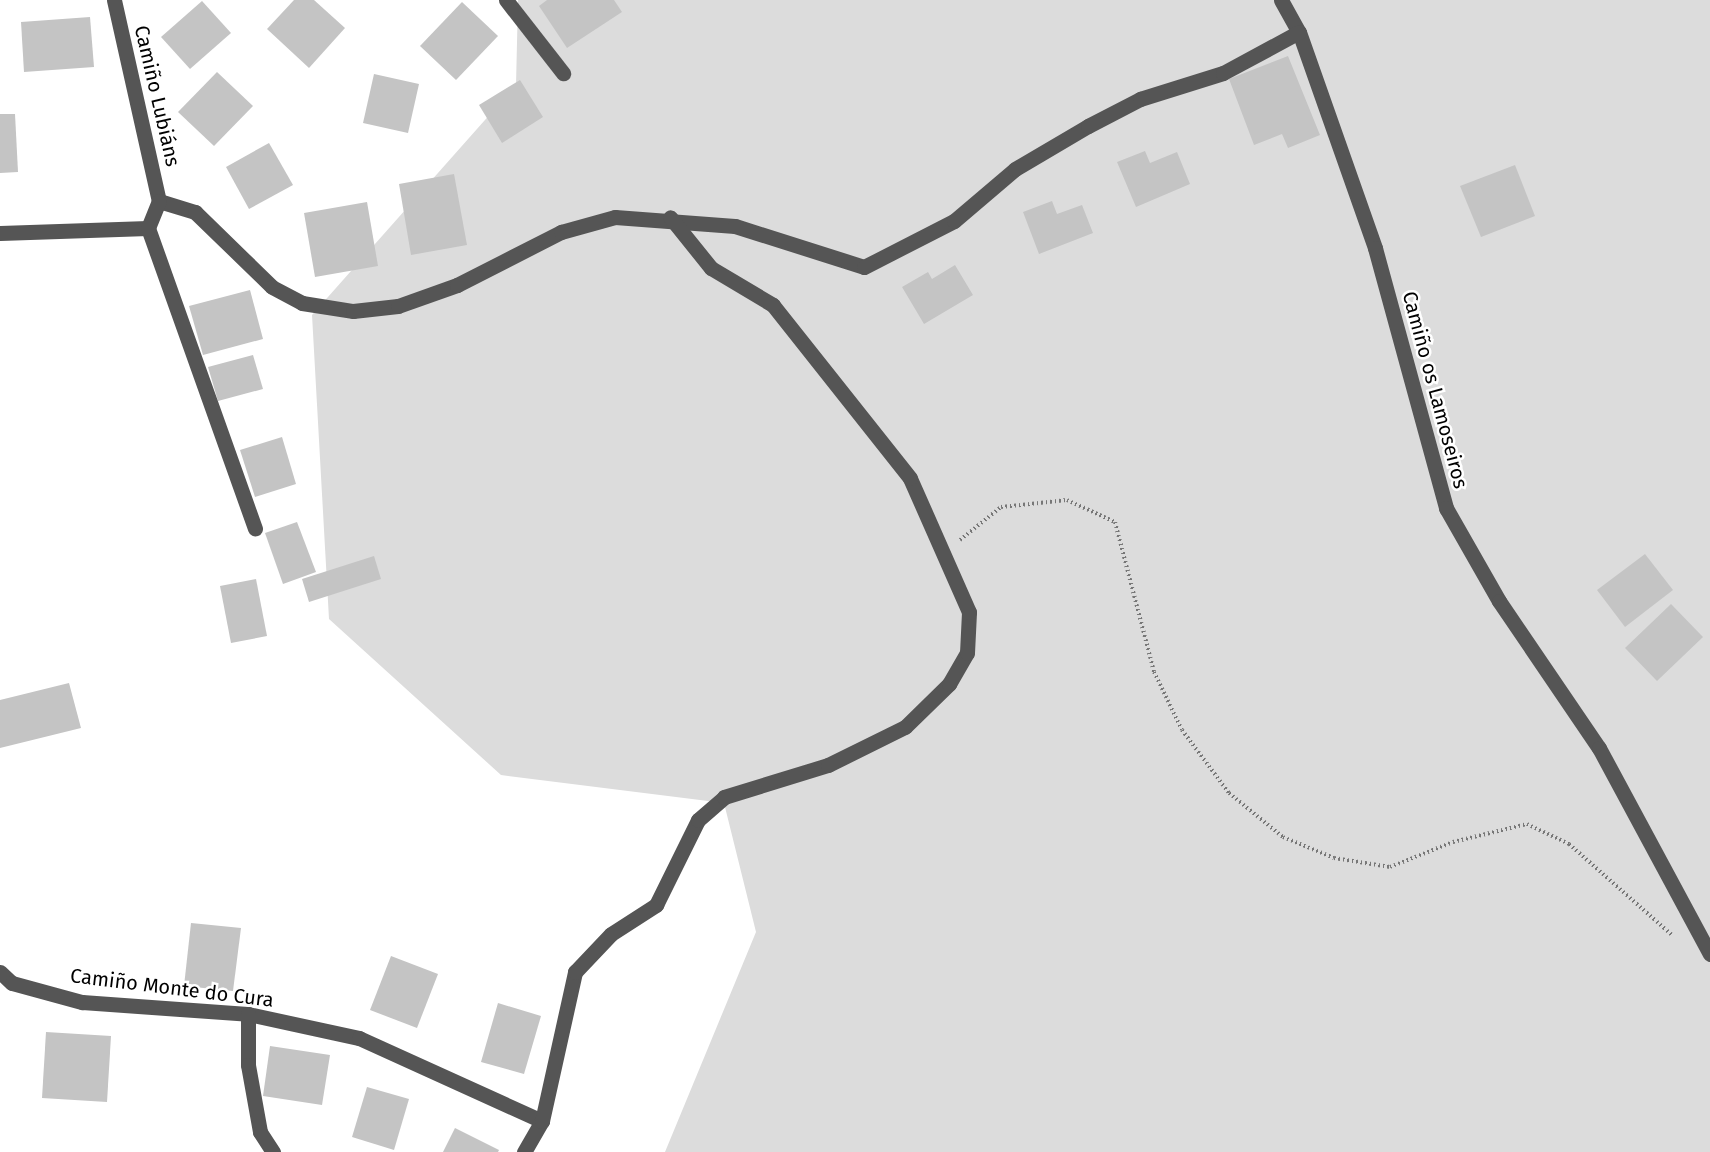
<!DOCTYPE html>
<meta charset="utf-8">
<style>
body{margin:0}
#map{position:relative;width:1710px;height:1152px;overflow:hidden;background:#fff;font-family:"Fira Sans",sans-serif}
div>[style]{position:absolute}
.green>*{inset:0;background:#dcdcdc}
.building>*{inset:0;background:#c4c4c4}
.path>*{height:4px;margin-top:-2px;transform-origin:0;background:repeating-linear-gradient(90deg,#777 0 1.5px,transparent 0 4.5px)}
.minor>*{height:15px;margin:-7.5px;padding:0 7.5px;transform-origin:7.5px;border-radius:7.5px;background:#555}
span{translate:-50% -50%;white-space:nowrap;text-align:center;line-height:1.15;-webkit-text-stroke:5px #fff;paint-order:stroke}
.street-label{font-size:20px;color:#000}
</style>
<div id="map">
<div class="green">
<div style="clip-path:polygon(518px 0,1710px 0,1710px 1152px,665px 1152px,756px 932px,724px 803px,501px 775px,329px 619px,312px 315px,516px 85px)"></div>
</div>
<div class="building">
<div style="clip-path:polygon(294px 0,314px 0,345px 28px,309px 68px,267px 29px)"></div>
<div style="clip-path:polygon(547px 0,614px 0,622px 12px,567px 48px,539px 6px)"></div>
<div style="clip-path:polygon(202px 1px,231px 33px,190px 69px,161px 37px)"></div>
<div style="clip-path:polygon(462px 2px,498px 36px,456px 80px,420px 46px)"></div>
<div style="clip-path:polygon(90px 17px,94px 67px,24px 72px,21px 22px)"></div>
<div style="clip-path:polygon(1288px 56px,1320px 135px,1288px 148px,1282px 134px,1254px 145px,1229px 79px)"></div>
<div style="clip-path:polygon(217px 72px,253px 106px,214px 146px,178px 112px)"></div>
<div style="clip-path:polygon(374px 74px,419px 84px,408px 133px,363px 123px)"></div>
<div style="clip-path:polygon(520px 80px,543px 117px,502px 143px,479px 105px)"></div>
<div style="clip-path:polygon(0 114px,15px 114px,18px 172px,0 173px)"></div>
<div style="clip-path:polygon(269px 143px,293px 185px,249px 209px,226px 167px)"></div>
<div style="clip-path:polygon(1145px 151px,1150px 163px,1177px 152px,1190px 184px,1136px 207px,1117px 162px)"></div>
<div style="clip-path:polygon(1515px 165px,1535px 216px,1481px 237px,1460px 186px)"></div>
<div style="clip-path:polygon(454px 174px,467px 245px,411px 255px,399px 184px)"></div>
<div style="clip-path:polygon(1052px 201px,1057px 214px,1082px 205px,1093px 233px,1039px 254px,1023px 212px)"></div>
<div style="clip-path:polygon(367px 202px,378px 266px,315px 277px,304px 213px)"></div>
<div style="clip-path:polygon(955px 265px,973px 295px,924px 324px,902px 287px,928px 272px,932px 279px)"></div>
<div style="clip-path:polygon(250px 290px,263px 339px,203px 355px,189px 306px)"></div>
<div style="clip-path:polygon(253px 355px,263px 389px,218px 401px,208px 367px)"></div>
<div style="clip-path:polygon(282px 437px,296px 484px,255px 497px,240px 450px)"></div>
<div style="clip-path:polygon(297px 522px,316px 572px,283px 584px,265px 533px)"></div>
<div style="clip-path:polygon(1645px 554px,1673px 590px,1625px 627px,1597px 590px)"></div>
<div style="clip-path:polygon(374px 556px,381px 579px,309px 602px,302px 579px)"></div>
<div style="clip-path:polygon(256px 579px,267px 636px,231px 643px,220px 586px)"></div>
<div style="clip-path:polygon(1671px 604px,1703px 637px,1657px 681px,1625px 648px)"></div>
<div style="clip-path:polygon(69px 683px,81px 728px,0 748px,0 700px)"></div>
<div style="clip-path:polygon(191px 923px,241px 928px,233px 991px,184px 986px)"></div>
<div style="clip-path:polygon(391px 956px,438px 974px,417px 1028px,370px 1010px)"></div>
<div style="clip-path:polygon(498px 1003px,541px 1016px,524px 1074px,481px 1062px)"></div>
<div style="clip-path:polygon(46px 1032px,111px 1036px,107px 1102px,42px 1098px)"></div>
<div style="clip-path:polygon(270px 1046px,330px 1055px,322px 1105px,263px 1096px)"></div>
<div style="clip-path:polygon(367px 1087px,409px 1099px,394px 1150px,352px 1137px)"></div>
<div style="clip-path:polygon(455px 1128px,499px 1150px,498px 1152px,443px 1152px)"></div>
</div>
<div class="path">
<div style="left:960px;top:540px;width:53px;rotate:-38.8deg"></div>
<div style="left:1001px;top:507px;width:66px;rotate:-6.1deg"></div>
<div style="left:1067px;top:500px;width:53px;rotate:24.6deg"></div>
<div style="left:1115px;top:522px;width:155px;rotate:75.4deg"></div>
<div style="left:1154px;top:672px;width:64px;rotate:64.2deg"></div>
<div style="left:1182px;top:730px;width:79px;rotate:53.3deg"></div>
<div style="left:1229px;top:793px;width:70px;rotate:39.2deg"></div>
<div style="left:1283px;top:837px;width:55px;rotate:22.4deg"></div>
<div style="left:1334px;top:858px;width:57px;rotate:9.1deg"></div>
<div style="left:1390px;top:867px;width:68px;rotate:-21.6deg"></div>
<div style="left:1453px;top:842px;width:76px;rotate:-13.7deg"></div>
<div style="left:1527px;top:824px;width:47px;rotate:25.5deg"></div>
<div style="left:1569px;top:844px;width:139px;rotate:41.5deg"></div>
</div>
<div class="minor">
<div style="left:114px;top:0;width:206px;rotate:77.4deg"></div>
<div style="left:506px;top:0;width:93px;rotate:52deg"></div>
<div style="left:1281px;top:0;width:37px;rotate:61deg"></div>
<div style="left:1299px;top:32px;width:229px;rotate:70.6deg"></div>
<div style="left:1375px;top:248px;width:270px;rotate:74.7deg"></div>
<div style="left:1446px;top:508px;width:107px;rotate:60.3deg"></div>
<div style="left:1499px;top:601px;width:178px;rotate:55.8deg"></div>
<div style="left:1599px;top:748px;width:234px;rotate:61.7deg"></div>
<div style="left:159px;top:201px;width:38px;rotate:17deg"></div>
<div style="left:195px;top:212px;width:107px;rotate:44.2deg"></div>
<div style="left:272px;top:287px;width:34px;rotate:28deg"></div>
<div style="left:302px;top:303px;width:52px;rotate:8.9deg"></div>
<div style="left:353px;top:311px;width:45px;rotate:-6.3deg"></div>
<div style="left:398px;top:306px;width:63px;rotate:-19.6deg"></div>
<div style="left:457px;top:285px;width:117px;rotate:-27deg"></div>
<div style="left:561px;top:232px;width:56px;rotate:-15.5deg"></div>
<div style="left:615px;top:217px;width:120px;rotate:4.3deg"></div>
<div style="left:735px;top:226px;width:135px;rotate:17.6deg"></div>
<div style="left:864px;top:267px;width:101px;rotate:-27.1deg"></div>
<div style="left:954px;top:221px;width:80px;rotate:-40.4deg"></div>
<div style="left:1015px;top:169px;width:85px;rotate:-30.5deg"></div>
<div style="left:1088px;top:126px;width:59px;rotate:-27.4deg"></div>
<div style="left:1140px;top:99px;width:87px;rotate:-17.4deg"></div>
<div style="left:1223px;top:73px;width:86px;rotate:-28.3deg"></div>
<div style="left:148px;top:228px;width:319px;rotate:70.4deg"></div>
<div style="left:0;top:233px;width:148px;rotate:-1.9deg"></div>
<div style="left:148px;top:228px;width:29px;rotate:-68deg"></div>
<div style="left:0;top:972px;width:16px;rotate:43deg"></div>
<div style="left:12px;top:983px;width:73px;rotate:15.2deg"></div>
<div style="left:82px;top:1002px;width:166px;rotate:4.1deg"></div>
<div style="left:248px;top:1014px;width:114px;rotate:12.2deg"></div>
<div style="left:359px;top:1038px;width:201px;rotate:24.4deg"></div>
<div style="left:248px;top:1014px;width:51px;rotate:90deg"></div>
<div style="left:248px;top:1065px;width:68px;rotate:79.8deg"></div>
<div style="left:260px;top:1132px;width:24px;rotate:57deg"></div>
<div style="left:524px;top:1152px;width:36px;rotate:-60deg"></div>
<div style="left:542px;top:1121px;width:153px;rotate:-77.5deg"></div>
<div style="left:575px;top:972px;width:52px;rotate:-46.5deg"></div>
<div style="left:611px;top:934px;width:54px;rotate:-32.8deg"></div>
<div style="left:656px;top:905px;width:95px;rotate:-63.7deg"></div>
<div style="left:698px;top:820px;width:35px;rotate:-41deg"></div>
<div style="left:724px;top:797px;width:109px;rotate:-17.1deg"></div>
<div style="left:828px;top:765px;width:86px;rotate:-26.3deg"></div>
<div style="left:905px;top:727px;width:62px;rotate:-44.3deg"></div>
<div style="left:949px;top:684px;width:36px;rotate:-60deg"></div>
<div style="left:967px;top:653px;width:41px;rotate:-87.2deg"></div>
<div style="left:969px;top:612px;width:146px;rotate:-113.8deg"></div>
<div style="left:910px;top:478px;width:221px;rotate:-128.4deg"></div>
<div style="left:773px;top:305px;width:72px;rotate:-149.2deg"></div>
<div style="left:711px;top:268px;width:65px;rotate:-128.8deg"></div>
</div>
<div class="street-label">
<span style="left:157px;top:96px;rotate:77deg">Camiño Lubiáns</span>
<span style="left:1435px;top:390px;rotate:75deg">Camiño os Lamoseiros</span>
<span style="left:172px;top:988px;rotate:7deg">Camiño Monte do Cura</span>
</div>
</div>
